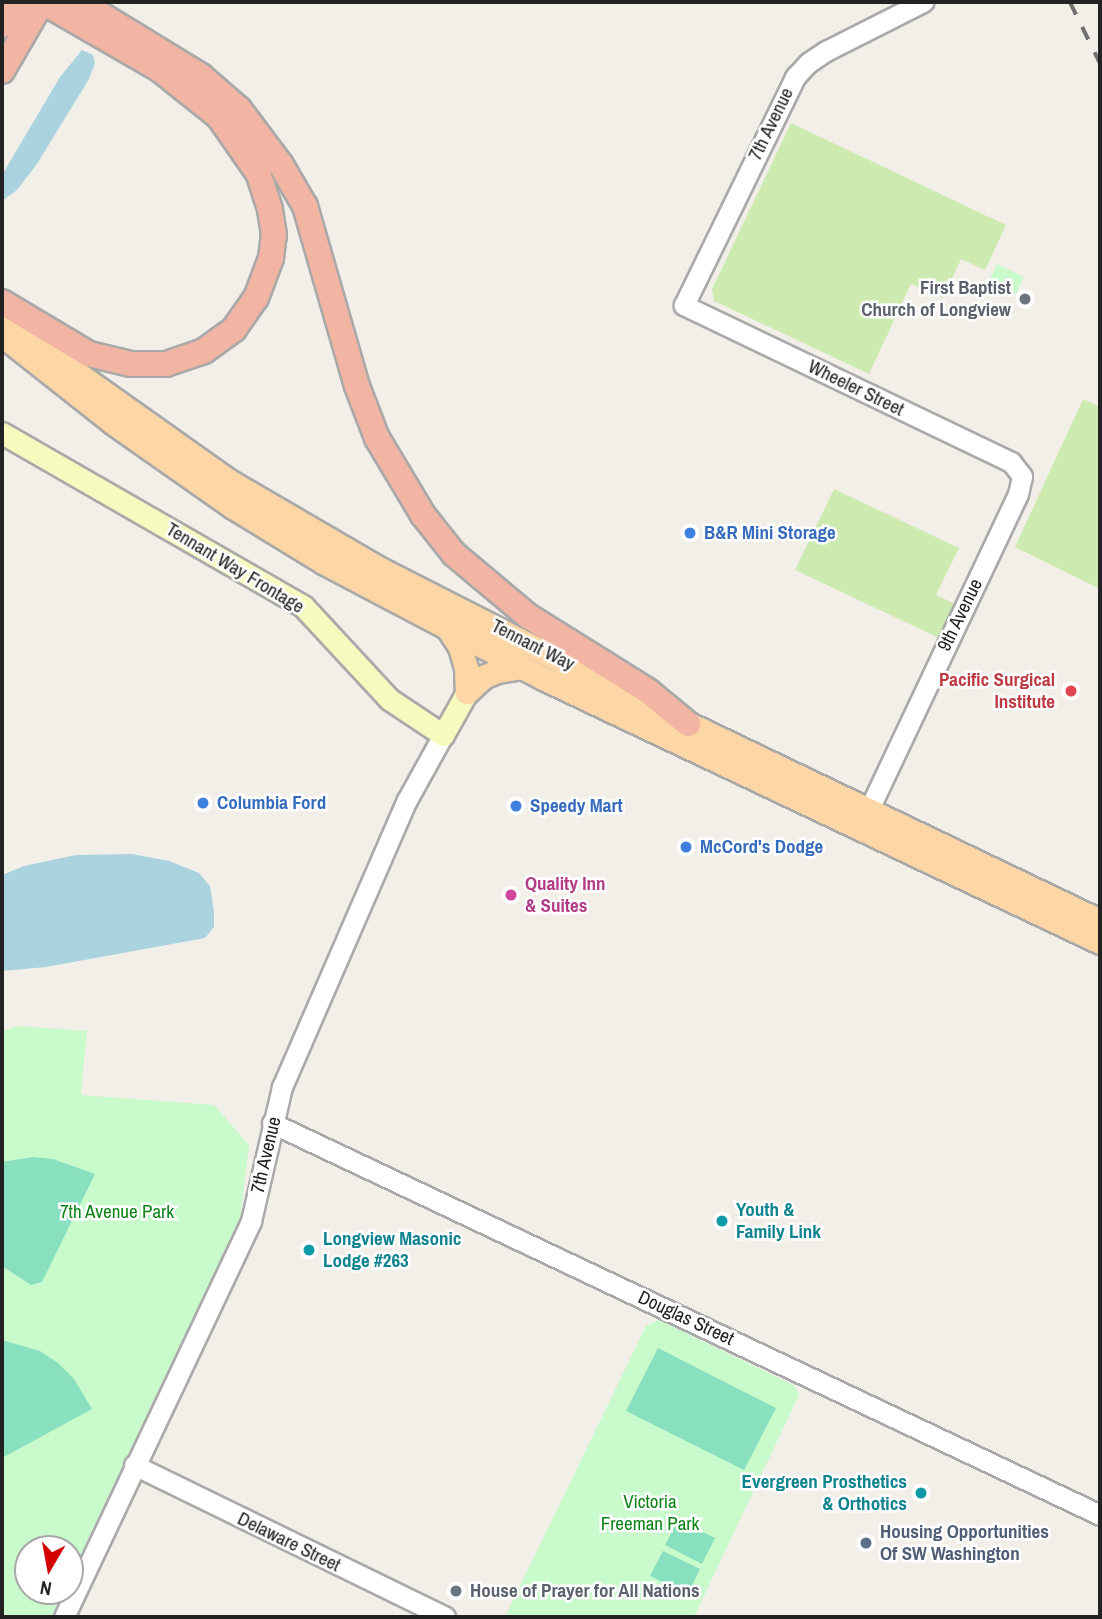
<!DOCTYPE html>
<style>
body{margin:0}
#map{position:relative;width:1102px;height:1619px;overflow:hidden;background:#f2efe9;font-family:"Archivo Narrow",sans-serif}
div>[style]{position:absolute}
.grass>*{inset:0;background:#cdebb0}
.park>*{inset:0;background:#c8facc}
.pitch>*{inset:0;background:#88e0be}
.water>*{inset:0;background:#aad3df}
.roads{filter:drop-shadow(2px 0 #a9a9a9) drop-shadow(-2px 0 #a9a9a9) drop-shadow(0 2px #a9a9a9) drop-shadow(0 -2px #a9a9a9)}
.tertiary>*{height:19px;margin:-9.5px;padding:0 9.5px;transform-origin:9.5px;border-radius:9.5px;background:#fff}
.secondary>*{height:21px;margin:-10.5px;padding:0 10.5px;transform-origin:10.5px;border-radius:10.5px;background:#f7fabf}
.primary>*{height:23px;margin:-11.5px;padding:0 11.5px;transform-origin:11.5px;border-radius:11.5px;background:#fcd6a4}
.trunk>*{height:24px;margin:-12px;padding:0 12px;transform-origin:12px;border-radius:12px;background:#f2b4a3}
.rail>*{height:3.5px;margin-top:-1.75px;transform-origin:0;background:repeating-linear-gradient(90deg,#707070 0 14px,transparent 0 28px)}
.dots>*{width:19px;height:19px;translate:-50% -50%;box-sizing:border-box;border:4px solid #fff;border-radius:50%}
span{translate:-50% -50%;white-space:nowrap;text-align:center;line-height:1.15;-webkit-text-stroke:5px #fff;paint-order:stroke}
.street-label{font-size:19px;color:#222}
.worship-label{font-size:19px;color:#5b616d;font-weight:700}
.right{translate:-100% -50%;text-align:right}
.left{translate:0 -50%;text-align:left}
.shop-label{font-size:19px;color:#366cbe;font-weight:700}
.health-label{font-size:19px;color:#be3a42;font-weight:700}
.hotel-label{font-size:19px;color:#b23c85;font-weight:700}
.culture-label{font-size:19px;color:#0d838f;font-weight:700}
.park-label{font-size:19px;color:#0c8416}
.service-label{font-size:19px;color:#4e5e75;font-weight:700}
.frame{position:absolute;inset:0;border:4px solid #222;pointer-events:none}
.north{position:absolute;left:14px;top:1535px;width:70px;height:70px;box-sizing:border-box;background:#fff;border:2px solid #a7a7a7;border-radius:50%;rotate:190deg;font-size:19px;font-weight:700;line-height:28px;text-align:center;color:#222}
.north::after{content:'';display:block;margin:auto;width:24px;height:32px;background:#d40000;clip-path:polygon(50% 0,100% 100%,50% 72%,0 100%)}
</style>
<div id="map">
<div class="grass">
<div style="clip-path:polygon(791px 123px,1006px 225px,985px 270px,961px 259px,943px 298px,911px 284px,869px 374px,714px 301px,712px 289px)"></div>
<div style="clip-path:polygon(1083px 399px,1100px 407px,1100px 589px,1015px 547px)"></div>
<div style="clip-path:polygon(834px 489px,959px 548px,936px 595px,955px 604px,939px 638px,795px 570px)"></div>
</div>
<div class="park">
<div style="clip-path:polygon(997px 264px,1024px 277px,1016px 294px,989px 281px)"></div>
<div style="clip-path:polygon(18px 1026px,87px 1031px,81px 1095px,214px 1105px,249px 1145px,240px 1218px,70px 1577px,70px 1549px,28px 1549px,28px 1591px,63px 1591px,51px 1617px,2px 1617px,2px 1031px)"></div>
<div style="clip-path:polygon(659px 1320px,795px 1386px,799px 1395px,694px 1617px,505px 1617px,646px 1326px)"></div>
</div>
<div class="pitch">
<div style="clip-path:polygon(33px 1157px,53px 1159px,95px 1174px,42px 1282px,31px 1285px,2px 1266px,2px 1162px)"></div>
<div style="clip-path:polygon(2px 1340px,40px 1351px,58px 1363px,74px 1379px,92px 1409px,2px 1458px)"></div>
<div style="clip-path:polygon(658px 1348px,776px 1408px,744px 1470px,626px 1411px)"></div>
<div style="clip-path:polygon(678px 1520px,715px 1538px,702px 1564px,665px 1545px)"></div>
<div style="clip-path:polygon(663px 1551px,700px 1569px,688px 1594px,650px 1576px)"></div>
</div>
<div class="water">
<div style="clip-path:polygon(82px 50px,93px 55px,95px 63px,89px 79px,37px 164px,17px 190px,2px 201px,2px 175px,60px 77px)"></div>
<div style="clip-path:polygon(132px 854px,169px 861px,199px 873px,210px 886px,214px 912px,214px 927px,205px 938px,46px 967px,2px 971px,2px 875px,24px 866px,76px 855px)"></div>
</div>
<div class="roads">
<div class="tertiary">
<div style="left:862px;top:824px;width:365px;rotate:-64.7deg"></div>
<div style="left:1018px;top:494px;width:18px;rotate:-77deg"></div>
<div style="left:1022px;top:476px;width:18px;rotate:-128deg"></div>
<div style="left:1011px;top:462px;width:363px;rotate:-154.4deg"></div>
<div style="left:684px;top:305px;width:254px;rotate:-64deg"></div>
<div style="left:795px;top:77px;width:19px;rotate:-47deg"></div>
<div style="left:808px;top:63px;width:22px;rotate:-34deg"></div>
<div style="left:826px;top:51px;width:109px;rotate:-26.8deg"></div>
<div style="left:272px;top:1123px;width:916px;rotate:25.33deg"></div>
<div style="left:134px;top:1465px;width:346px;rotate:26deg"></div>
<div style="left:64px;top:1617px;width:438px;rotate:-64.7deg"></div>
<div style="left:251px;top:1221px;width:138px;rotate:-77deg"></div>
<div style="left:282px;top:1087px;width:313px;rotate:-66.5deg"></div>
<div style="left:407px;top:800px;width:74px;rotate:-61deg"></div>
</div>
<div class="secondary">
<div style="left:2px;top:433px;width:347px;rotate:29.9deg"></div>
<div style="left:303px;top:606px;width:127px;rotate:47.2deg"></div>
<div style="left:389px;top:699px;width:65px;rotate:33.7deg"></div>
<div style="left:443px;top:735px;width:49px;rotate:-60.8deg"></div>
</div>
<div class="primary">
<div style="left:4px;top:311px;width:76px;rotate:41.8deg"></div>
<div style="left:61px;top:362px;width:206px;rotate:35.3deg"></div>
<div style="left:229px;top:481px;width:177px;rotate:30.2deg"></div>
<div style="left:382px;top:570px;width:265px;rotate:27deg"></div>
<div style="left:618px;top:690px;width:534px;rotate:25.61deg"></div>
<div style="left:2px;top:335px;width:140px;rotate:38.3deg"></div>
<div style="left:112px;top:422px;width:148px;rotate:35.1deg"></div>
<div style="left:233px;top:507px;width:105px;rotate:31.4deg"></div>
<div style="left:323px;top:562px;width:251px;rotate:27.8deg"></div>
<div style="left:545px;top:679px;width:614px;rotate:25.36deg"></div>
<div style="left:449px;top:630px;width:20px;rotate:57deg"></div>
<div style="left:460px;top:647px;width:22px;rotate:74deg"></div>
<div style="left:466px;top:668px;width:24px;rotate:88deg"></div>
<div style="left:467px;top:692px;width:22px;rotate:-43deg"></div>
<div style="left:483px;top:677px;width:15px;rotate:-23deg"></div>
<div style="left:497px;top:671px;width:24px;rotate:-9deg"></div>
</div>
<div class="trunk">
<div style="left:80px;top:2px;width:142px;rotate:31.4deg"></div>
<div style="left:201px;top:76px;width:50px;rotate:41deg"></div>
<div style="left:239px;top:109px;width:70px;rotate:53.1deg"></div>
<div style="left:281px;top:165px;width:48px;rotate:59.7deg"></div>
<div style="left:305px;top:206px;width:187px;rotate:73.9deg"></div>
<div style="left:357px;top:386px;width:56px;rotate:69deg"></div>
<div style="left:377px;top:438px;width:90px;rotate:59.1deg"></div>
<div style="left:423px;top:515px;width:50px;rotate:51.5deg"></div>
<div style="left:454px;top:554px;width:97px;rotate:40deg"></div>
<div style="left:528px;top:616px;width:142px;rotate:32deg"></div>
<div style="left:648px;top:691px;width:52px;rotate:39.5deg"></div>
<div style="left:2px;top:25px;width:30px;rotate:-50deg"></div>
<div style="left:2px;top:71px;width:80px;rotate:-59.9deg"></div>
<div style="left:2px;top:302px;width:101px;rotate:30.9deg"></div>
<div style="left:89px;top:354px;width:43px;rotate:13.4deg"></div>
<div style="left:131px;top:364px;width:35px"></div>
<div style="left:166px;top:364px;width:40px;rotate:-18.9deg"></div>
<div style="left:204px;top:351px;width:37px;rotate:-36deg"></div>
<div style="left:234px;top:329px;width:38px;rotate:-55deg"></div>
<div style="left:256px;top:298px;width:43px;rotate:-69.4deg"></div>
<div style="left:271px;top:258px;width:23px;rotate:-83deg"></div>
<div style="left:274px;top:235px;width:26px;rotate:-99deg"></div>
<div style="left:270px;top:209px;width:38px;rotate:-108deg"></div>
<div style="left:258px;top:173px;width:68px;rotate:-124.9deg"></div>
<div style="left:219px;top:117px;width:77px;rotate:-141.3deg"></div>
<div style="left:159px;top:69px;width:134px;rotate:-150deg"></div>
</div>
</div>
<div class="rail">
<div style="left:1070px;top:2px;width:68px;rotate:63.8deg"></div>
</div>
<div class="dots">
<div style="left:1025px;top:299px;background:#6b7280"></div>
<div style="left:690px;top:533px;background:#3f7fe0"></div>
<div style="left:1071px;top:691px;background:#e0444e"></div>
<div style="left:203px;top:803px;background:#3f7fe0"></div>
<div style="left:516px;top:806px;background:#3f7fe0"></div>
<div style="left:686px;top:847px;background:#3f7fe0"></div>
<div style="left:511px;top:895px;background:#d1479c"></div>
<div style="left:722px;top:1221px;background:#0f9aa8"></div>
<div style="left:309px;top:1250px;background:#0f9aa8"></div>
<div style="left:921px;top:1493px;background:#0f9aa8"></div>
<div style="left:866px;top:1543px;background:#5c6f8a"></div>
<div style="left:456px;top:1591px;background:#6b7280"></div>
</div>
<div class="street-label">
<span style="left:771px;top:124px;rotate:-64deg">7th Avenue</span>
<span style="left:856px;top:388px;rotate:26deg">Wheeler Street</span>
<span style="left:235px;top:568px;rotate:31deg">Tennant Way Frontage</span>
<span style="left:960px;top:615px;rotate:-64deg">9th Avenue</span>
<span style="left:533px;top:645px;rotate:27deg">Tennant Way</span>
<span style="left:266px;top:1155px;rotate:-77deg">7th Avenue</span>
<span style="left:686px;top:1318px;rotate:25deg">Douglas Street</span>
<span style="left:289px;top:1542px;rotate:26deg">Delaware Street</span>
</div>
<div class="worship-label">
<span class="right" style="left:1011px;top:299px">First Baptist<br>Church of Longview</span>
<span class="left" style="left:470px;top:1591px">House of Prayer for All Nations</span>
</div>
<div class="shop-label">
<span class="left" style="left:704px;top:533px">B&amp;R Mini Storage</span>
<span class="left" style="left:217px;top:803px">Columbia Ford</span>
<span class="left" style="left:530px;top:806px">Speedy Mart</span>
<span class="left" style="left:700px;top:847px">McCord's Dodge</span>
</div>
<div class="health-label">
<span class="right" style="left:1055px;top:691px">Pacific Surgical<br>Institute</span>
</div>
<div class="hotel-label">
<span class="left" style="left:525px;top:895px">Quality Inn<br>&amp; Suites</span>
</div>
<div class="culture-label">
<span class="left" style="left:736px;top:1221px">Youth &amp;<br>Family Link</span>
<span class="left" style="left:323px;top:1250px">Longview Masonic<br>Lodge #263</span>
<span class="right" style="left:907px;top:1493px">Evergreen Prosthetics<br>&amp; Orthotics</span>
</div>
<div class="park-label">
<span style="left:117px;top:1212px">7th Avenue Park</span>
<span style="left:650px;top:1513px">Victoria<br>Freeman Park</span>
</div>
<div class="service-label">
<span class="left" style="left:880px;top:1543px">Housing Opportunities<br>Of SW Washington</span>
</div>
<div class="frame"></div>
<div class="north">N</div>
</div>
